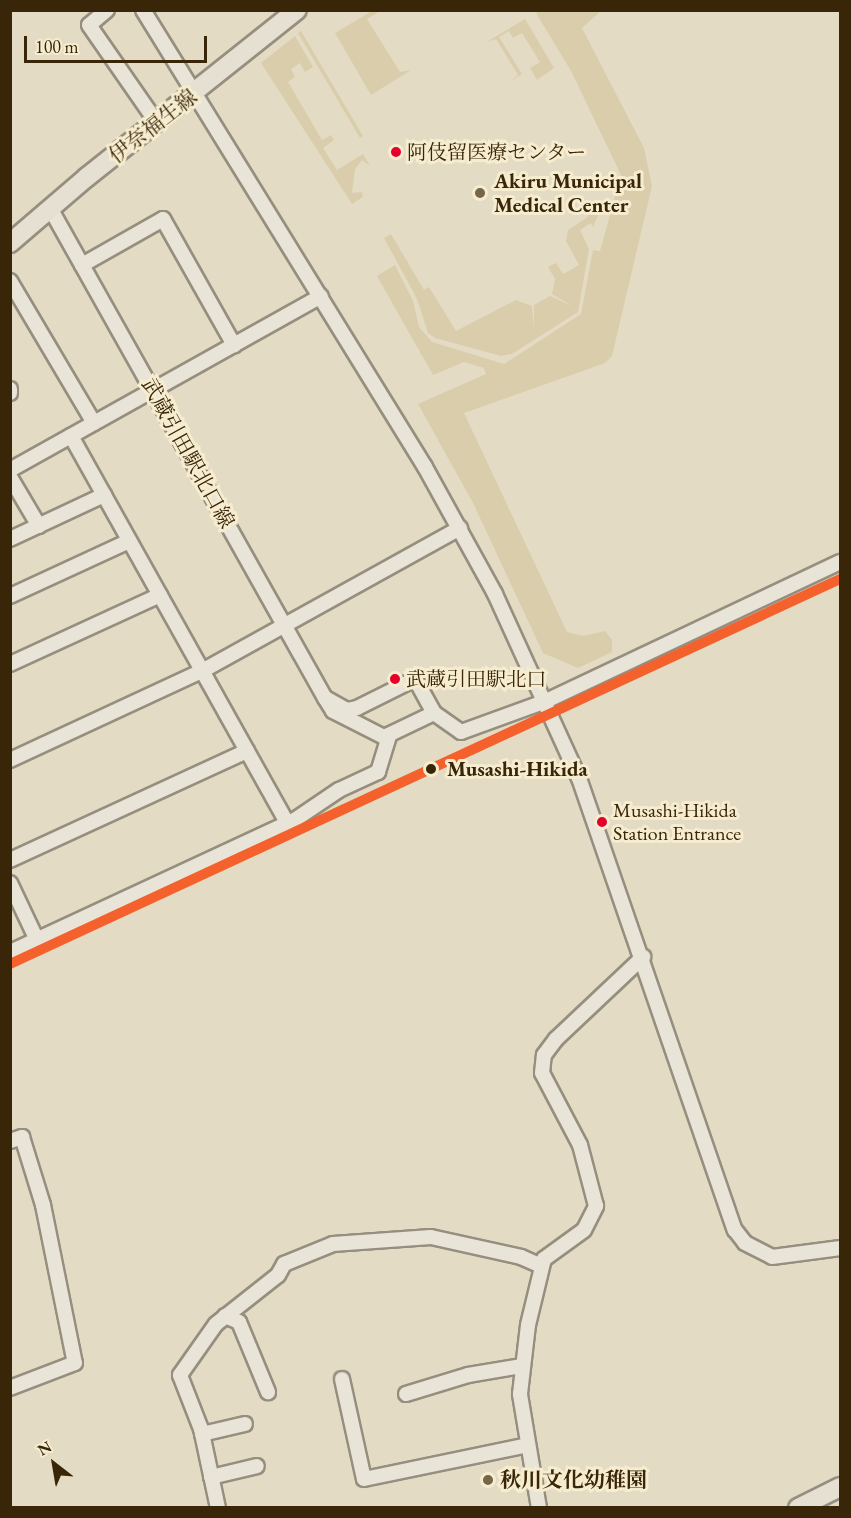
<!DOCTYPE html>
<meta charset="utf-8">
<style>
body{margin:0}
#map{position:relative;width:851px;height:1518px;overflow:hidden;background:#e4dbc4;font-family:"EB Garamond","Noto Serif JP",serif}
div>[style]{position:absolute}
.green>*{inset:0;background:#dacdac}
.roads{filter:drop-shadow(2px 0 #968e7e) drop-shadow(-2px 0 #968e7e) drop-shadow(0 2px #968e7e) drop-shadow(0 -2px #968e7e)}
.minor>*{height:14px;margin:-7px;padding:0 7px;transform-origin:7px;border-radius:7px;background:#e9e4d8}
.major>*{height:18px;margin:-9px;padding:0 9px;transform-origin:9px;border-radius:9px;background:#e5e0d2}
.rail-1>*{height:10px;margin:-5px;padding:0 5px;transform-origin:5px;border-radius:5px;background:#f4612c}
.dots>*{width:16px;height:16px;translate:-50% -50%;box-sizing:border-box;border:3px solid #f6ecd0;border-radius:50%}
span{translate:-50% -50%;white-space:nowrap;text-align:center;line-height:1.15;-webkit-text-stroke:6px #f6ecd0;paint-order:stroke}
.bus-label{font-size:20px;color:#392507}
.left{translate:0 -50%;text-align:left}
.street-label{font-size:21px;color:#392507}
.poi-label{font-size:21px;color:#392507;font-weight:700}
.stop-label{font-size:21px;color:#392507;font-weight:700}
.frame{position:absolute;inset:0;border:12px solid #392507;pointer-events:none}
.north{position:absolute;left:24px;top:1434px;width:60px;height:60px;-webkit-text-stroke:4px #f6ecd0;paint-order:stroke;rotate:329deg;font-size:16px;font-weight:700;line-height:24px;text-align:center;color:#392507}
.north::after{content:'';display:block;margin:auto;width:21px;height:27px;background:#392507;clip-path:polygon(50% 0,100% 100%,50% 72%,0 100%)}
.scale{position:absolute;left:24px;top:36px;width:183px;height:27px;box-sizing:border-box;border:3px solid #392507;border-top:0;padding-left:8px;font-size:18px;line-height:21px;white-space:nowrap;color:#392507;-webkit-text-stroke:4px #f6ecd0;paint-order:stroke}
</style>
<div id="map">
<div class="green">
<div style="clip-path:polygon(372px 11px,380px 11px,367px 19px,400px 72px,411px 70px,371px 95px,335px 33px)"></div>
<div style="clip-path:polygon(538px 11px,601px 11px,582px 28px,644px 148px,652px 186px,612px 356px,605px 363px,464px 413px,567px 632px,583px 636px,605px 631px,612px 640px,612px 652px,578px 668px,543px 653px,473px 503px,418px 404px,486px 374px,484px 368px,464px 362px,433px 375px,377px 276px,395px 265px,413px 301px,419px 327px,432px 342px,504px 364px,581px 314px,593px 250px,600px 251px,621px 175px,571px 71px,536px 13px)"></div>
<div style="clip-path:polygon(525px 19px,554px 68px,537px 80px,530px 68px,540px 62px,522px 33px,513px 38px,509px 31px,499px 37px,522px 74px,510px 82px,518px 75px,496px 39px,487px 42px)"></div>
<div style="clip-path:polygon(301px 31px,363px 136px,360px 138px,298px 33px)"></div>
<div style="clip-path:polygon(295px 36px,313px 67px,305px 72px,300px 63px,291px 69px,295px 77px,288px 82px,322px 140px,331px 135px,334px 140px,323px 148px,337px 170px,363px 154px,370px 166px,362px 160px,355px 169px,352px 193px,362px 192px,363px 197px,352px 204px,261px 63px)"></div>
<div style="clip-path:polygon(595px 207px,599px 213px,593px 227px,591px 223px,580px 230px,589px 249px,578px 312px,512px 354px,501px 356px,435px 338px,428px 333px,417px 299px,384px 238px,391px 234px,424px 290px,429px 287px,456px 331px,516px 300px,532px 306px,534px 330px,534px 305px,550px 296px,572px 306px,552px 294px,555px 279px,548px 267px,556px 263px,563px 274px,579px 265px,566px 241px,568px 230px,588px 217px,586px 212px)"></div>
</div>
<div class="roads">
<div class="minor">
<div style="left:107px;top:10px;width:23px;rotate:140deg"></div>
<div style="left:89px;top:25px;width:119px;rotate:55.2deg"></div>
<div style="left:143px;top:10px;width:537px;rotate:58.32deg"></div>
<div style="left:425px;top:467px;width:145px;rotate:61.1deg"></div>
<div style="left:495px;top:594px;width:202px;rotate:65.5deg"></div>
<div style="left:579px;top:778px;width:478px;rotate:71deg"></div>
<div style="left:735px;top:1230px;width:16px;rotate:52deg"></div>
<div style="left:745px;top:1243px;width:30px;rotate:27deg"></div>
<div style="left:772px;top:1257px;width:69px;rotate:-7.5deg"></div>
<div style="left:50px;top:208px;width:562px;rotate:60.7deg"></div>
<div style="left:325px;top:698px;width:15px;rotate:58deg"></div>
<div style="left:333px;top:711px;width:57px;rotate:27deg"></div>
<div style="left:384px;top:737px;width:55px;rotate:-25.6deg"></div>
<div style="left:434px;top:713px;width:39px;rotate:-119deg"></div>
<div style="left:415px;top:679px;width:65px;rotate:153.4deg"></div>
<div style="left:357px;top:708px;width:10px;rotate:169deg"></div>
<div style="left:347px;top:710px;width:25px;rotate:-151deg"></div>
<div style="left:82px;top:265px;width:93px;rotate:-29.6deg"></div>
<div style="left:163px;top:219px;width:145px;rotate:60.6deg"></div>
<div style="left:10px;top:281px;width:165px;rotate:59.4deg"></div>
<div style="left:10px;top:389px;width:4px;rotate:90deg"></div>
<div style="left:71px;top:436px;width:443px;rotate:60.8deg"></div>
<div style="left:10px;top:470px;width:356px;rotate:-29.2deg"></div>
<div style="left:10px;top:477px;width:57px;rotate:59.4deg"></div>
<div style="left:10px;top:539px;width:104px;rotate:-25.1deg"></div>
<div style="left:10px;top:596px;width:131px;rotate:-24.8deg"></div>
<div style="left:10px;top:664px;width:165px;rotate:-24.7deg"></div>
<div style="left:434px;top:713px;width:33px;rotate:35deg"></div>
<div style="left:461px;top:732px;width:90px;rotate:-20deg"></div>
<div style="left:546px;top:701px;width:325px;rotate:-25.3deg"></div>
<div style="left:10px;top:760px;width:212px;rotate:-24.9deg"></div>
<div style="left:202px;top:671px;width:295px;rotate:-29deg"></div>
<div style="left:10px;top:860px;width:261px;rotate:-24.7deg"></div>
<div style="left:10px;top:883px;width:63px;rotate:64.7deg"></div>
<div style="left:10px;top:952px;width:315px;rotate:-24.9deg"></div>
<div style="left:296px;top:819px;width:52px;rotate:-34deg"></div>
<div style="left:339px;top:790px;width:43px;rotate:-24.8deg"></div>
<div style="left:378px;top:772px;width:39px;rotate:-73deg"></div>
<div style="left:10px;top:1141px;width:13px;rotate:-18deg"></div>
<div style="left:22px;top:1137px;width:71px;rotate:72.8deg"></div>
<div style="left:43px;top:1205px;width:161px;rotate:78.6deg"></div>
<div style="left:75px;top:1363px;width:70px;rotate:159deg"></div>
<div style="left:225px;top:1316px;width:15px;rotate:23deg"></div>
<div style="left:239px;top:1322px;width:76px;rotate:67.5deg"></div>
<div style="left:342px;top:1379px;width:102px;rotate:77.6deg"></div>
<div style="left:364px;top:1479px;width:167px;rotate:-11.7deg"></div>
<div style="left:406px;top:1394px;width:65px;rotate:-17deg"></div>
<div style="left:468px;top:1375px;width:55px;rotate:-9.5deg"></div>
<div style="left:202px;top:1434px;width:44px;rotate:-13.1deg"></div>
<div style="left:211px;top:1477px;width:47px;rotate:-13.4deg"></div>
<div style="left:218px;top:1508px;width:81px;rotate:-102.1deg"></div>
<div style="left:201px;top:1429px;width:58px;rotate:-111.3deg"></div>
<div style="left:180px;top:1375px;width:62px;rotate:-54.8deg"></div>
<div style="left:216px;top:1324px;width:79px;rotate:-38.3deg"></div>
<div style="left:278px;top:1275px;width:13px;rotate:-61deg"></div>
<div style="left:284px;top:1264px;width:53px;rotate:-22.2deg"></div>
<div style="left:333px;top:1244px;width:98px;rotate:-4.1deg"></div>
<div style="left:431px;top:1237px;width:92px;rotate:12.5deg"></div>
<div style="left:521px;top:1257px;width:22px;rotate:24deg"></div>
<div style="left:539px;top:1508px;width:116px;rotate:-99.5deg"></div>
<div style="left:520px;top:1394px;width:69px;rotate:-83.4deg"></div>
<div style="left:528px;top:1325px;width:68px;rotate:-76.4deg"></div>
<div style="left:544px;top:1259px;width:49px;rotate:-35.9deg"></div>
<div style="left:584px;top:1230px;width:27px;rotate:-63deg"></div>
<div style="left:596px;top:1206px;width:63px;rotate:-104.7deg"></div>
<div style="left:580px;top:1145px;width:81px;rotate:-117.8deg"></div>
<div style="left:542px;top:1073px;width:18px;rotate:-84deg"></div>
<div style="left:544px;top:1055px;width:20px;rotate:-53deg"></div>
<div style="left:556px;top:1039px;width:120px;rotate:-43.3deg"></div>
</div>
<div class="major">
<div style="left:10px;top:243px;width:101px;rotate:-40.6deg"></div>
<div style="left:87px;top:177px;width:268px;rotate:-38.5deg"></div>
<div style="left:798px;top:1508px;width:47px;rotate:-26.6deg"></div>
</div>
</div>
<div class="rail-1">
<div style="left:10px;top:964px;width:915px;rotate:-24.88deg"></div>
</div>
<div class="dots">
<div style="left:396px;top:152px;background:#e4002b"></div>
<div style="left:480px;top:193px;background:#756549"></div>
<div style="left:395px;top:679px;background:#e4002b"></div>
<div style="left:431px;top:769px;background:#392507"></div>
<div style="left:602px;top:822px;background:#e4002b"></div>
<div style="left:488px;top:1480px;background:#756549"></div>
</div>
<div class="bus-label">
<span class="left" style="left:407px;top:152px">阿伎留医療センター</span>
<span class="left" style="left:406px;top:679px">武蔵引田駅北口</span>
<span class="left" style="left:613px;top:822px">Musashi-Hikida<br>Station Entrance</span>
</div>
<div class="street-label">
<span style="left:153px;top:126px;rotate:-38deg">伊奈福生線</span>
<span style="left:188px;top:453px;rotate:61deg">武蔵引田駅北口線</span>
</div>
<div class="poi-label">
<span class="left" style="left:494px;top:193px">Akiru Municipal<br>Medical Center</span>
<span class="left" style="left:500px;top:1480px">秋川文化幼稚園</span>
</div>
<div class="stop-label">
<span class="left" style="left:447px;top:769px">Musashi-Hikida</span>
</div>
<div class="frame"></div>
<div class="north">N</div>
<div class="scale">100 m</div>
</div>
